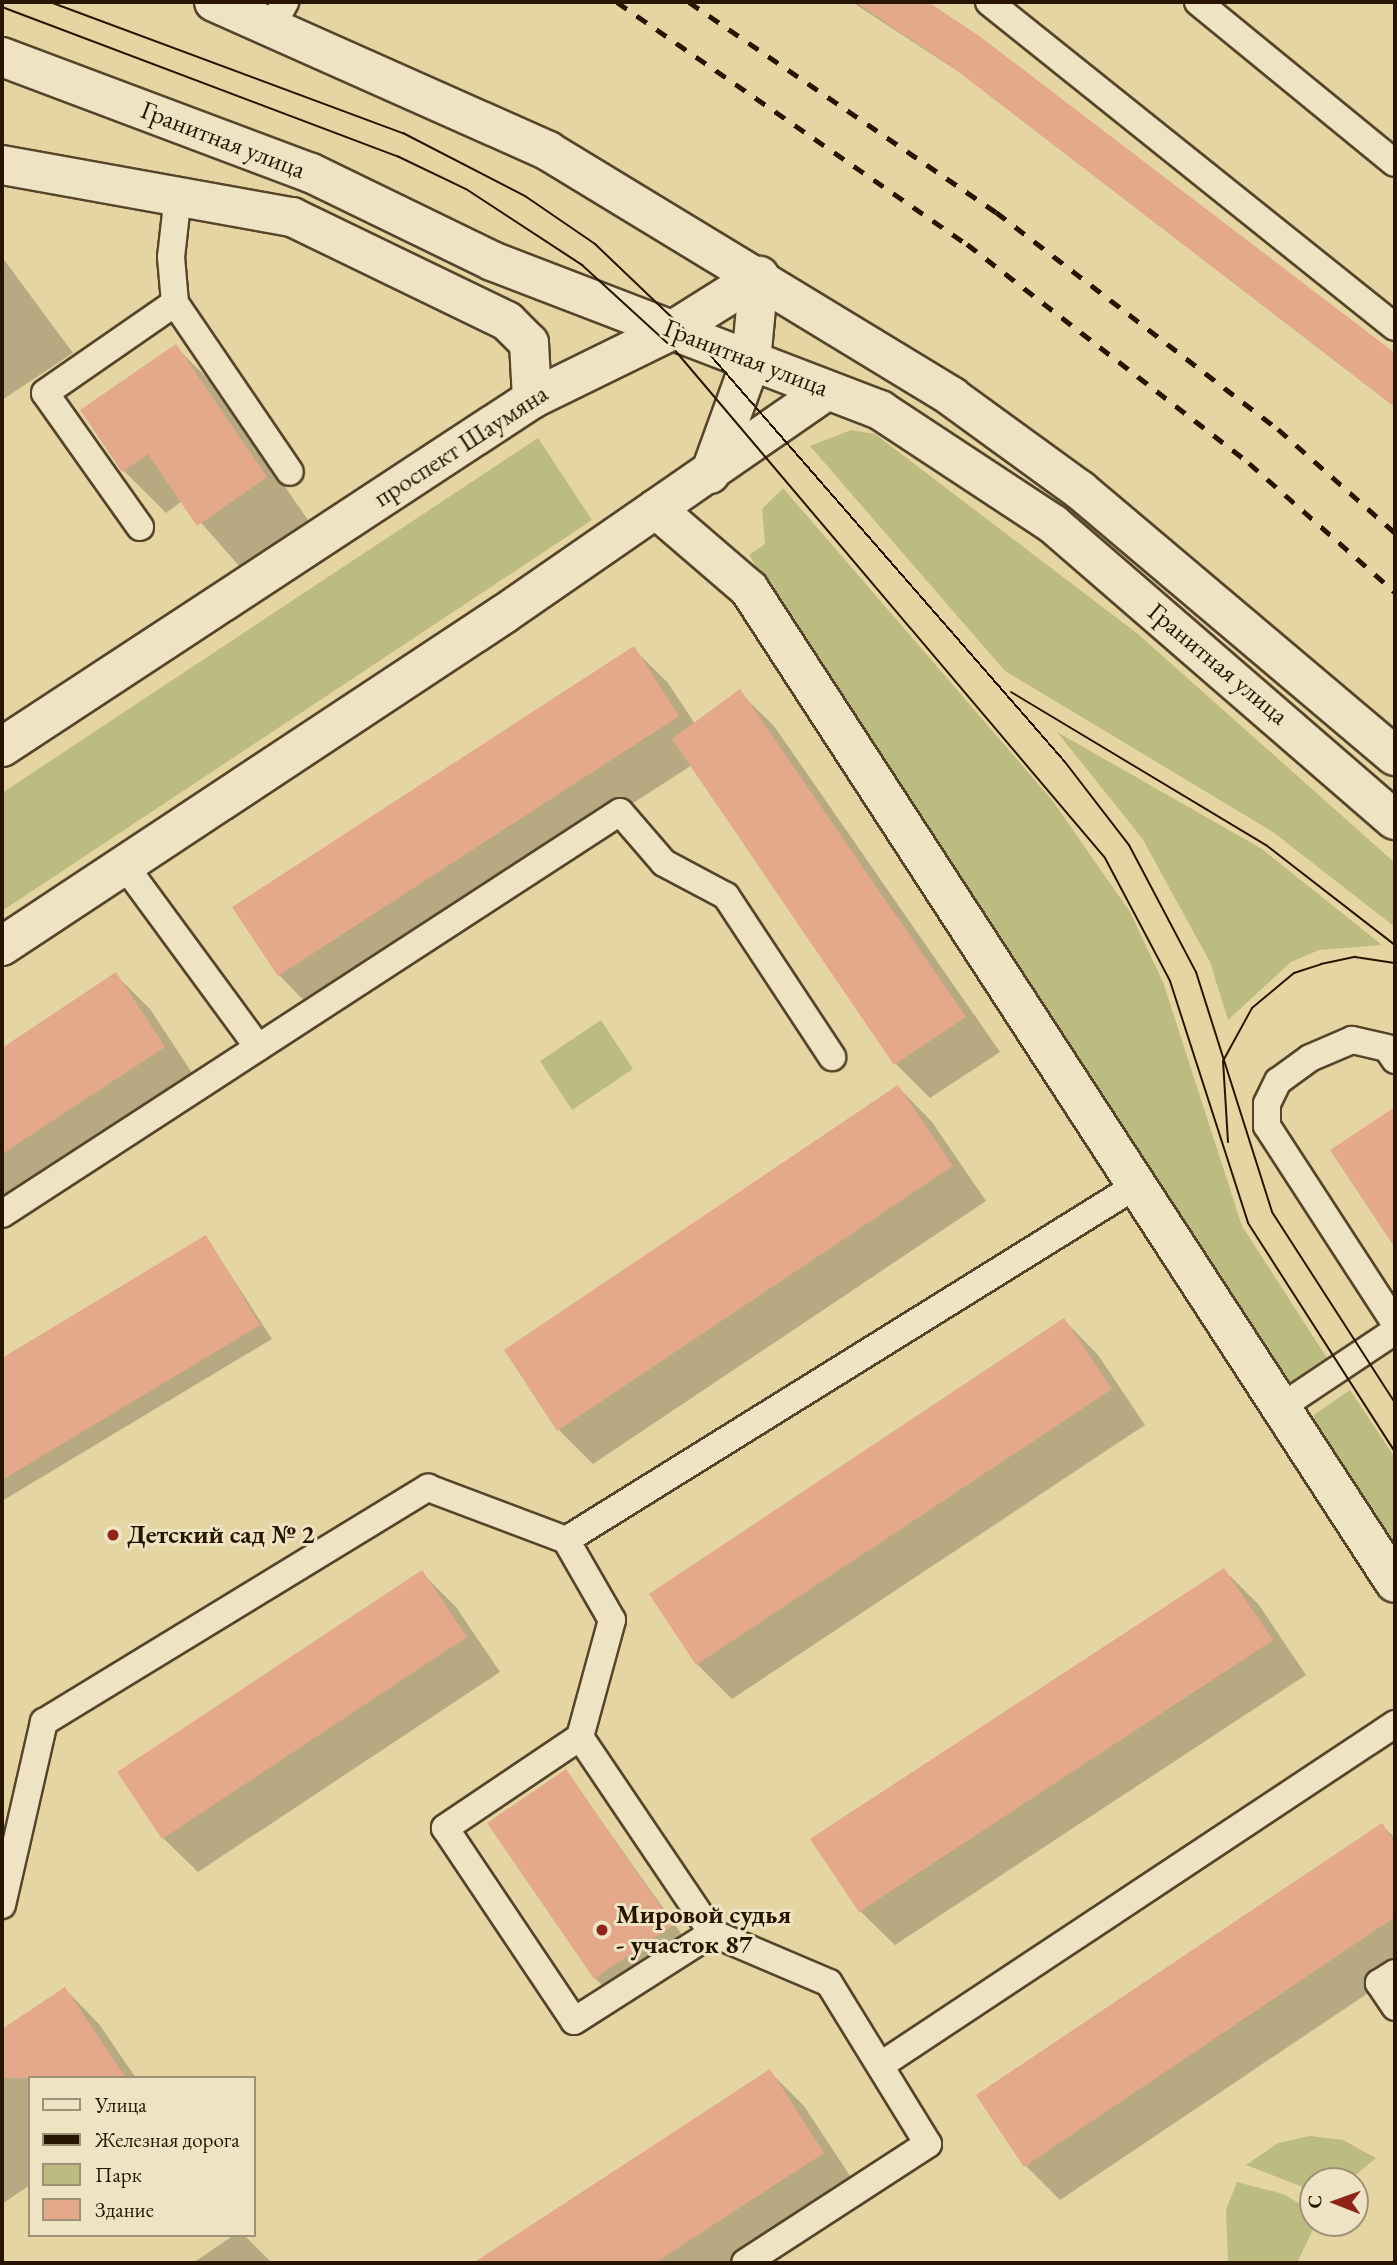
<!DOCTYPE html>
<meta charset="utf-8">
<style>
body{margin:0}
#map{position:relative;width:1397px;height:2265px;overflow:hidden;background:#e5d5a3;font-family:"EB Garamond",serif}
div>[style]{position:absolute}
.green>*{inset:0;background:#bcbb80}
.shadow>*{inset:0;background:#0003}
.building>*{inset:0;background:#e4a98a}
.roads{filter:drop-shadow(2px 0 #57452a) drop-shadow(-2px 0 #57452a) drop-shadow(0 2px #57452a) drop-shadow(0 -2px #57452a)}
.service>*{height:26px;margin:-13px;padding:0 13px;transform-origin:13px;border-radius:13px;background:#eee4c3}
.minor>*{height:38px;margin:-19px;padding:0 19px;transform-origin:19px;border-radius:19px;background:#eee4c3}
.tertiary>*{height:38px;margin:-19px;padding:0 19px;transform-origin:19px;border-radius:19px;background:#eee4c3}
.tram>*{height:2px;margin:-1px;padding:0 1px;transform-origin:1px;border-radius:1px;background:#281501}
.rail>*{height:5px;margin-top:-2.5px;transform-origin:0;background:repeating-linear-gradient(90deg,#281501 0 12px,transparent 0 24px)}
.dots>*{width:19px;height:19px;translate:-50% -50%;box-sizing:border-box;border:4px solid #eee4c3;border-radius:50%}
span{translate:-50% -50%;white-space:nowrap;text-align:center;line-height:1.15;-webkit-text-stroke:6px #eee4c3;paint-order:stroke}
.street-label{font-size:26px;color:#281501}
.poi-label{font-size:26px;color:#281501;font-weight:700}
.left{translate:0 -50%;text-align:left}
.frame{position:absolute;inset:0;border:4px solid #281501;pointer-events:none}
.legend{position:absolute;left:28px;top:2076px;width:228px;height:161px;box-sizing:border-box;background:#eee4c3;border:2px solid #9f9175;margin:0;padding:9px 12px;list-style:none;font-size:21px;color:#281501}
.legend li{display:flex;align-items:center;gap:14px;height:35px}
.legend b{width:35px;border:2px solid #9f9175}
.north{position:absolute;left:1299px;top:2167px;width:70px;height:70px;box-sizing:border-box;background:#eee4c3;border:2px solid #9f9175;border-radius:50%;rotate:271deg;font-size:19px;font-weight:700;line-height:28px;text-align:center;color:#281501}
.north::after{content:'';display:block;margin:auto;width:24px;height:32px;background:#8f2418;clip-path:polygon(50% 0,100% 100%,50% 72%,0 100%)}
</style>
<div id="map">
<div class="green">
<div style="clip-path:polygon(851px 430px,875px 434px,1138px 634px,1395px 863px,1395px 927px,1273px 832px,1005px 671px,810px 446px)"></div>
<div style="clip-path:polygon(538px 438px,592px 520px,2px 911px,2px 793px)"></div>
<div style="clip-path:polygon(783px 488px,1052px 800px,1130px 912px,1163px 982px,1242px 1226px,1327px 1358px,1292px 1383px,1278px 1383px,1144px 1180px,749px 555px,765px 544px,762px 509px)"></div>
<div style="clip-path:polygon(1057px 732px,1262px 849px,1382px 945px,1319px 950px,1291px 962px,1228px 1020px,1210px 962px,1142px 838px)"></div>
<div style="clip-path:polygon(601px 1020px,633px 1069px,572px 1110px,540px 1061px)"></div>
<div style="clip-path:polygon(1350px 1390px,1395px 1458px,1395px 1558px,1309px 1428px,1315px 1414px)"></div>
<div style="clip-path:polygon(1310px 2136px,1343px 2140px,1376px 2158px,1348px 2181px,1313px 2181px,1313px 2191px,1246px 2165px,1278px 2143px)"></div>
<div style="clip-path:polygon(1237px 2182px,1283px 2194px,1313px 2211px,1316px 2223px,1297px 2263px,1228px 2263px,1226px 2210px)"></div>
</div>
<div class="shadow">
<div style="clip-path:polygon(852px 2px,924px 2px,977px 36px,1395px 355px,1395px 407px,959px 72px)"></div>
<div style="clip-path:polygon(2px 257px,73px 353px,2px 400px)"></div>
<div style="clip-path:polygon(176px 347px,218px 389px,308px 520px,240px 567px,182px 501px,166px 513px,124px 471px,82px 411px)"></div>
<div style="clip-path:polygon(634px 649px,668px 683px,695px 724px,739px 692px,774px 726px,1000px 1052px,930px 1098px,895px 1063px,692px 765px,313px 1010px,279px 975px)"></div>
<div style="clip-path:polygon(116px 975px,150px 1009px,198px 1082px,2px 1211px,2px 1050px)"></div>
<div style="clip-path:polygon(898px 1087px,932px 1122px,986px 1201px,593px 1464px,559px 1430px)"></div>
<div style="clip-path:polygon(1395px 1109px,1395px 1245px,1332px 1151px)"></div>
<div style="clip-path:polygon(206px 1237px,272px 1339px,2px 1501px,2px 1360px)"></div>
<div style="clip-path:polygon(1064px 1320px,1098px 1355px,1145px 1425px,732px 1699px,697px 1664px,651px 1595px)"></div>
<div style="clip-path:polygon(1224px 1570px,1259px 1605px,1306px 1675px,895px 1945px,860px 1911px)"></div>
<div style="clip-path:polygon(422px 1573px,456px 1607px,500px 1672px,198px 1872px,163px 1838px)"></div>
<div style="clip-path:polygon(566px 1771px,685px 1939px,609px 1992px,595px 1978px)"></div>
<div style="clip-path:polygon(1382px 1825px,1395px 1838px,1395px 1975px,1060px 2200px,1026px 2166px)"></div>
<div style="clip-path:polygon(65px 1989px,99px 2024px,136px 2078px,30px 2078px,30px 2185px,2px 2204px,2px 2031px)"></div>
<div style="clip-path:polygon(770px 2072px,804px 2106px,858px 2188px,742px 2263px,476px 2263px)"></div>
<div style="clip-path:polygon(234px 2235px,244px 2235px,272px 2263px,193px 2263px)"></div>
</div>
<div class="building">
<div style="clip-path:polygon(855px 2px,928px 2px,978px 35px,1395px 353px,1395px 407px,951px 66px)"></div>
<div style="clip-path:polygon(176px 344px,267px 477px,197px 526px,148px 454px,122px 472px,80px 410px)"></div>
<div style="clip-path:polygon(634px 646px,679px 716px,278px 976px,232px 907px)"></div>
<div style="clip-path:polygon(740px 689px,966px 1017px,894px 1065px,672px 739px)"></div>
<div style="clip-path:polygon(116px 972px,165px 1047px,2px 1154px,2px 1048px)"></div>
<div style="clip-path:polygon(898px 1085px,953px 1166px,557px 1431px,504px 1350px)"></div>
<div style="clip-path:polygon(1395px 1107px,1395px 1248px,1330px 1150px)"></div>
<div style="clip-path:polygon(206px 1235px,260px 1325px,2px 1480px,2px 1358px)"></div>
<div style="clip-path:polygon(1064px 1318px,1112px 1389px,696px 1665px,649px 1594px)"></div>
<div style="clip-path:polygon(1224px 1568px,1273px 1640px,859px 1912px,810px 1839px)"></div>
<div style="clip-path:polygon(422px 1570px,467px 1637px,162px 1839px,117px 1772px)"></div>
<div style="clip-path:polygon(566px 1769px,673px 1925px,594px 1979px,487px 1823px)"></div>
<div style="clip-path:polygon(1382px 1823px,1395px 1842px,1395px 1917px,1024px 2167px,976px 2095px)"></div>
<div style="clip-path:polygon(65px 1987px,126px 2078px,2px 2078px,2px 2029px)"></div>
<div style="clip-path:polygon(770px 2069px,824px 2153px,773px 2186px,655px 2263px,473px 2263px)"></div>
</div>
<div class="roads">
<div class="service">
<div style="left:989px;top:2px;width:520px;rotate:38.68deg"></div>
<div style="left:1198px;top:2px;width:254px;rotate:39.3deg"></div>
<div style="left:273px;top:24px;width:25px;rotate:-61deg"></div>
<div style="left:178px;top:195px;width:62px;rotate:96.4deg"></div>
<div style="left:171px;top:257px;width:46px;rotate:85deg"></div>
<div style="left:175px;top:303px;width:204px;rotate:55.8deg"></div>
<div style="left:140px;top:527px;width:164px;rotate:-125.3deg"></div>
<div style="left:45px;top:393px;width:158px;rotate:-34.7deg"></div>
<div style="left:125px;top:866px;width:225px;rotate:53.7deg"></div>
<div style="left:1395px;top:1060px;width:14px;rotate:-124deg"></div>
<div style="left:1387px;top:1048px;width:36px;rotate:-167deg"></div>
<div style="left:1352px;top:1040px;width:46px;rotate:156.8deg"></div>
<div style="left:1310px;top:1058px;width:39px;rotate:144deg"></div>
<div style="left:1278px;top:1081px;width:25px;rotate:116deg"></div>
<div style="left:1267px;top:1104px;width:22px;rotate:90deg"></div>
<div style="left:1267px;top:1126px;width:235px;rotate:57deg"></div>
<div style="left:2px;top:1214px;width:737px;rotate:-33.04deg"></div>
<div style="left:620px;top:812px;width:67px;rotate:49.2deg"></div>
<div style="left:664px;top:863px;width:70px;rotate:28deg"></div>
<div style="left:726px;top:896px;width:193px;rotate:56.6deg"></div>
<div style="left:1278px;top:1409px;width:141px;rotate:-33.7deg"></div>
<div style="left:566px;top:1540px;width:672px;rotate:-31.87deg"></div>
<div style="left:580px;top:1737px;width:236px;rotate:56deg"></div>
<div style="left:2px;top:1905px;width:188px;rotate:-77.1deg"></div>
<div style="left:44px;top:1722px;width:450px;rotate:-31.4deg"></div>
<div style="left:428px;top:1488px;width:147px;rotate:20.6deg"></div>
<div style="left:566px;top:1540px;width:92px;rotate:60.1deg"></div>
<div style="left:612px;top:1620px;width:121px;rotate:105.3deg"></div>
<div style="left:580px;top:1737px;width:163px;rotate:146deg"></div>
<div style="left:445px;top:1828px;width:232px;rotate:56.2deg"></div>
<div style="left:574px;top:2021px;width:164px;rotate:-32.5deg"></div>
<div style="left:712px;top:1933px;width:127px;rotate:23.1deg"></div>
<div style="left:829px;top:1983px;width:189px;rotate:58.4deg"></div>
<div style="left:928px;top:2144px;width:218px;rotate:147deg"></div>
<div style="left:1395px;top:1973px;width:19px;rotate:148deg"></div>
<div style="left:1379px;top:1983px;width:29px;rotate:56deg"></div>
<div style="left:884px;top:2063px;width:613px;rotate:-33.56deg"></div>
</div>
<div class="minor">
<div style="left:2px;top:165px;width:295px;rotate:10.2deg"></div>
<div style="left:292px;top:217px;width:239px;rotate:25.8deg"></div>
<div style="left:507px;top:321px;width:31px;rotate:45deg"></div>
<div style="left:529px;top:343px;width:56px;rotate:86.9deg"></div>
<div style="left:656px;top:509px;width:123px;rotate:40.7deg"></div>
<div style="left:749px;top:589px;width:1185px;rotate:56.98deg"></div>
</div>
<div class="tertiary">
<div style="left:214px;top:2px;width:366px;rotate:24deg"></div>
<div style="left:548px;top:151px;width:473px;rotate:31.3deg"></div>
<div style="left:952px;top:397px;width:158px;rotate:36deg"></div>
<div style="left:1080px;top:490px;width:412px;rotate:40.2deg"></div>
<div style="left:2px;top:57px;width:330px;rotate:20.6deg"></div>
<div style="left:311px;top:173px;width:201px;rotate:25.9deg"></div>
<div style="left:492px;top:261px;width:416px;rotate:21deg"></div>
<div style="left:880px;top:410px;width:207px;rotate:33.4deg"></div>
<div style="left:1053px;top:524px;width:452px;rotate:40.9deg"></div>
<div style="left:710px;top:474px;width:120px;rotate:-70.1deg"></div>
<div style="left:751px;top:361px;width:85px;rotate:-84.6deg"></div>
<div style="left:2px;top:747px;width:634px;rotate:-33.29deg"></div>
<div style="left:532px;top:399px;width:157px;rotate:-26.1deg"></div>
<div style="left:673px;top:330px;width:102px;rotate:-32.1deg"></div>
<div style="left:2px;top:946px;width:602px;rotate:-33.48deg"></div>
<div style="left:504px;top:614px;width:393px;rotate:-34.7deg"></div>
</div>
</div>
<div class="tram">
<div style="left:50px;top:2px;width:377px;rotate:20.4deg"></div>
<div style="left:403px;top:133px;width:137px;rotate:27.3deg"></div>
<div style="left:525px;top:196px;width:85px;rotate:34.4deg"></div>
<div style="left:595px;top:244px;width:151px;rotate:43.7deg"></div>
<div style="left:704px;top:348px;width:549px;rotate:48.91deg"></div>
<div style="left:1065px;top:762px;width:105px;rotate:52.4deg"></div>
<div style="left:1129px;top:845px;width:144px;rotate:62.2deg"></div>
<div style="left:1196px;top:972px;width:252px;rotate:72.4deg"></div>
<div style="left:1272px;top:1212px;width:227px;rotate:57.2deg"></div>
<div style="left:2px;top:7px;width:422px;rotate:20.7deg"></div>
<div style="left:397px;top:156px;width:76px;rotate:25.6deg"></div>
<div style="left:466px;top:189px;width:139px;rotate:33.2deg"></div>
<div style="left:582px;top:265px;width:123px;rotate:42.4deg"></div>
<div style="left:673px;top:348px;width:668px;rotate:49.73deg"></div>
<div style="left:1105px;top:858px;width:139px;rotate:62.1deg"></div>
<div style="left:1170px;top:981px;width:254px;rotate:72.1deg"></div>
<div style="left:1248px;top:1223px;width:272px;rotate:57.3deg"></div>
<div style="left:1011px;top:692px;width:297px;rotate:31deg"></div>
<div style="left:1266px;top:845px;width:163px;rotate:37.8deg"></div>
<div style="left:1228px;top:1142px;width:81px;rotate:-93.5deg"></div>
<div style="left:1223px;top:1061px;width:60px;rotate:-61.3deg"></div>
<div style="left:1252px;top:1008px;width:55px;rotate:-39.8deg"></div>
<div style="left:1294px;top:973px;width:28px;rotate:-18deg"></div>
<div style="left:1321px;top:964px;width:35px;rotate:-12deg"></div>
<div style="left:1355px;top:957px;width:40px;rotate:8.5deg"></div>
</div>
<div class="rail">
<div style="left:617px;top:2px;width:426px;rotate:34.7deg"></div>
<div style="left:967px;top:244px;width:357px;rotate:37.8deg"></div>
<div style="left:1249px;top:463px;width:195px;rotate:41.5deg"></div>
<div style="left:689px;top:2px;width:372px;rotate:34.4deg"></div>
<div style="left:996px;top:212px;width:356px;rotate:37.6deg"></div>
<div style="left:1278px;top:429px;width:157px;rotate:41.6deg"></div>
</div>
<div class="dots">
<div style="left:113px;top:1535px;background:#8f2418"></div>
<div style="left:602px;top:1930px;background:#8f2418"></div>
</div>
<div class="street-label">
<span style="left:223px;top:140px;rotate:21deg">Гранитная улица</span>
<span style="left:746px;top:358px;rotate:21deg">Гранитная улица</span>
<span style="left:461px;top:446px;rotate:-33deg">проспект Шаумяна</span>
<span style="left:1218px;top:664px;rotate:40deg">Гранитная улица</span>
</div>
<div class="poi-label">
<span class="left" style="left:127px;top:1535px">Детский сад № 2</span>
<span class="left" style="left:616px;top:1930px">Мировой судья<br>- участок 87</span>
</div>
<div class="frame"></div>
<ul class="legend">
<li><b style="height:9px;background:#eee4c3"></b>Улица</li>
<li><b style="height:9px;background:#281501"></b>Железная дорога</li>
<li><b style="height:19px;background:#bcbb80"></b>Парк</li>
<li><b style="height:19px;background:#e4a98a"></b>Здание</li>
</ul>
<div class="north">С</div>
</div>
